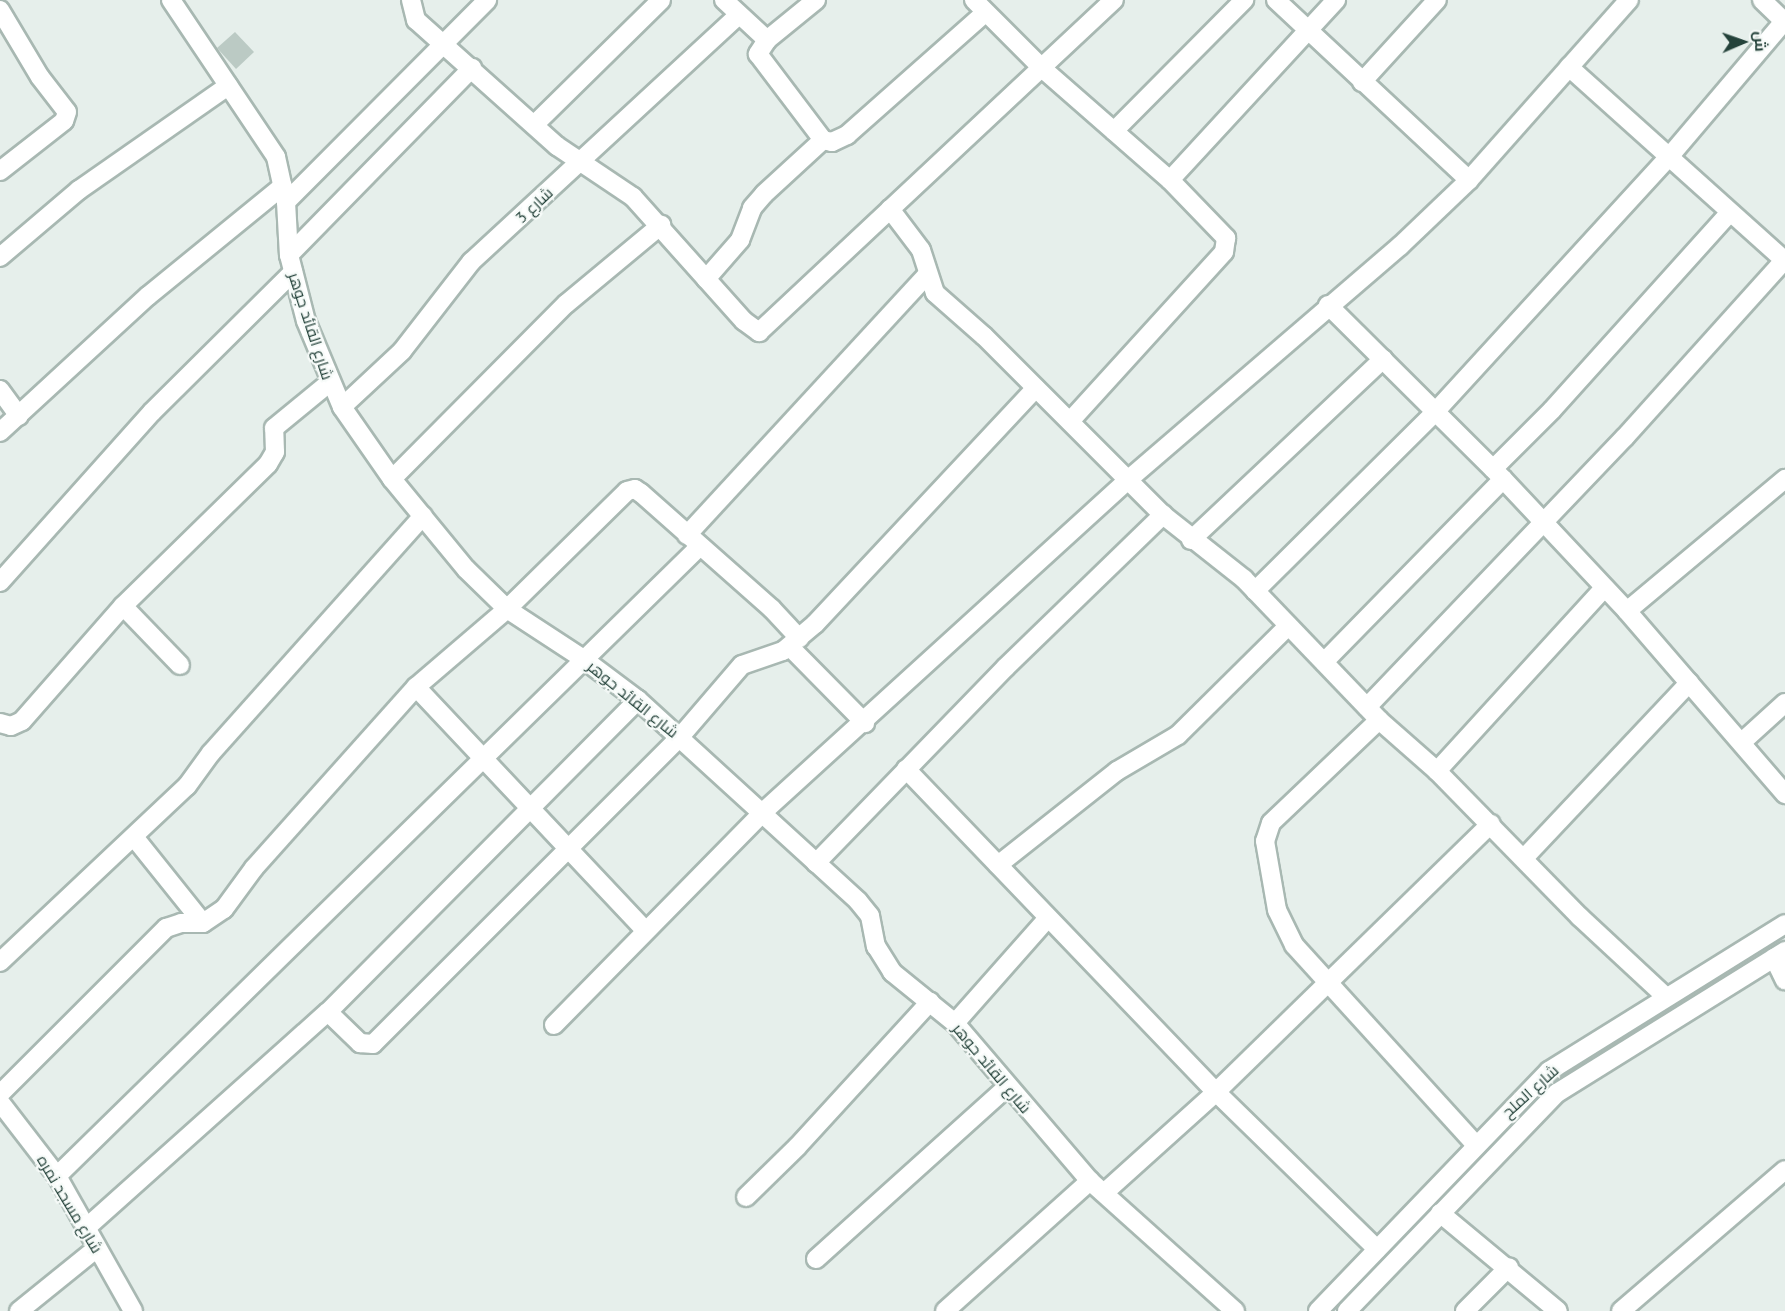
<!DOCTYPE html>
<meta charset="utf-8">
<style>
body{margin:0}
#map{position:relative;width:1785px;height:1311px;overflow:hidden;background:#e6efeb;font-family:"PT Sans",Cairo,sans-serif}
div>[style]{position:absolute}
.building>*{inset:0;background:#bbcac4}
.roads{filter:drop-shadow(2px 0 #a8b8b2) drop-shadow(-2px 0 #a8b8b2) drop-shadow(0 2px #a8b8b2) drop-shadow(0 -2px #a8b8b2)}
.minor>*{height:18px;margin:-9px;padding:0 9px;transform-origin:9px;border-radius:9px;background:#fff}
span{translate:-50% -50%;white-space:nowrap;text-align:center;line-height:1.15;-webkit-text-stroke:4.5px #f7fbf9;paint-order:stroke}
.street-label{font-size:16px;color:#24423a}
.north{position:absolute;left:1713px;top:12px;width:60px;height:60px;-webkit-text-stroke:4px #f7fbf9;paint-order:stroke;rotate:88deg;font-size:16px;font-weight:700;line-height:24px;text-align:center;color:#24423a}
.north::after{content:'';display:block;margin:auto;width:21px;height:27px;background:#24423a;clip-path:polygon(50% 0,100% 100%,50% 72%,0 100%)}
</style>
<div id="map">
<div class="building">
<div style="clip-path:polygon(235px 32px,254px 52px,236px 69px,217px 48px)"></div>
</div>
<div class="roads">
<div class="minor">
<div style="left:171px;top:0;width:189px;rotate:56.2deg"></div>
<div style="left:276px;top:157px;width:46px;rotate:77.5deg"></div>
<div style="left:286px;top:202px;width:53px;rotate:86.8deg"></div>
<div style="left:289px;top:255px;width:68px;rotate:75.6deg"></div>
<div style="left:306px;top:321px;width:93px;rotate:67.3deg"></div>
<div style="left:342px;top:407px;width:88px;rotate:55.2deg"></div>
<div style="left:392px;top:479px;width:117px;rotate:50.6deg"></div>
<div style="left:466px;top:569px;width:57px;rotate:44.3deg"></div>
<div style="left:507px;top:609px;width:90px;rotate:33.2deg"></div>
<div style="left:582px;top:658px;width:70px;rotate:36.9deg"></div>
<div style="left:638px;top:700px;width:298px;rotate:42.4deg"></div>
<div style="left:858px;top:901px;width:19px;rotate:51deg"></div>
<div style="left:870px;top:916px;width:31px;rotate:79deg"></div>
<div style="left:876px;top:946px;width:31px;rotate:58deg"></div>
<div style="left:892px;top:972px;width:81px;rotate:39deg"></div>
<div style="left:955px;top:1023px;width:208px;rotate:49.5deg"></div>
<div style="left:1090px;top:1181px;width:195px;rotate:41.9deg"></div>
<div style="left:411px;top:0;width:21px;rotate:76deg"></div>
<div style="left:416px;top:20px;width:189px;rotate:41.8deg"></div>
<div style="left:557px;top:146px;width:92px;rotate:33.9deg"></div>
<div style="left:633px;top:197px;width:166px;rotate:48.2deg"></div>
<div style="left:744px;top:321px;width:19px;rotate:36deg"></div>
<div style="left:759px;top:332px;width:486px;rotate:-43.1deg"></div>
<div style="left:724px;top:0;width:59px;rotate:42.9deg"></div>
<div style="left:816px;top:0;width:63px;rotate:140.8deg"></div>
<div style="left:767px;top:40px;width:17px;rotate:123deg"></div>
<div style="left:758px;top:54px;width:108px;rotate:52.9deg"></div>
<div style="left:823px;top:140px;width:9px;rotate:13deg"></div>
<div style="left:832px;top:142px;width:17px;rotate:-25deg"></div>
<div style="left:847px;top:135px;width:184px;rotate:-41.5deg"></div>
<div style="left:974px;top:0;width:98px;rotate:45deg"></div>
<div style="left:1043px;top:69px;width:169px;rotate:41.2deg"></div>
<div style="left:1170px;top:180px;width:81px;rotate:46deg"></div>
<div style="left:1226px;top:238px;width:14px;rotate:98deg"></div>
<div style="left:1224px;top:252px;width:229px;rotate:132.3deg"></div>
<div style="left:1276px;top:0;width:264px;rotate:43deg"></div>
<div style="left:1762px;top:0;width:32px;rotate:44deg"></div>
<div style="left:0;top:10px;width:78px;rotate:59.2deg"></div>
<div style="left:40px;top:77px;width:44px;rotate:52.4deg"></div>
<div style="left:67px;top:112px;width:9px;rotate:108deg"></div>
<div style="left:64px;top:121px;width:81px;rotate:142deg"></div>
<div style="left:1569px;top:67px;width:289px;rotate:41.9deg"></div>
<div style="left:1362px;top:82px;width:111px;rotate:-47.6deg"></div>
<div style="left:534px;top:125px;width:178px;rotate:-44.5deg"></div>
<div style="left:1114px;top:131px;width:185px;rotate:-45.2deg"></div>
<div style="left:1170px;top:180px;width:245px;rotate:-47.3deg"></div>
<div style="left:286px;top:202px;width:285px;rotate:-45.1deg"></div>
<div style="left:890px;top:209px;width:51px;rotate:52.9deg"></div>
<div style="left:921px;top:250px;width:45px;rotate:72deg"></div>
<div style="left:935px;top:293px;width:65px;rotate:41.3deg"></div>
<div style="left:984px;top:336px;width:253px;rotate:45deg"></div>
<div style="left:1163px;top:515px;width:103px;rotate:38.3deg"></div>
<div style="left:1244px;top:579px;width:195px;rotate:46.2deg"></div>
<div style="left:1379px;top:720px;width:77px;rotate:41.3deg"></div>
<div style="left:1437px;top:771px;width:204px;rotate:45.6deg"></div>
<div style="left:1580px;top:917px;width:117px;rotate:42.9deg"></div>
<div style="left:289px;top:255px;width:262px;rotate:-45.6deg"></div>
<div style="left:0;top:257px;width:104px;rotate:-40.3deg"></div>
<div style="left:79px;top:190px;width:182px;rotate:-34.9deg"></div>
<div style="left:706px;top:279px;width:52px;rotate:-48.9deg"></div>
<div style="left:740px;top:240px;width:34px;rotate:-69deg"></div>
<div style="left:752px;top:208px;width:18px;rotate:-49deg"></div>
<div style="left:764px;top:194px;width:80px;rotate:-42.5deg"></div>
<div style="left:1328px;top:305px;width:247px;rotate:44.8deg"></div>
<div style="left:1503px;top:479px;width:181px;rotate:46.8deg"></div>
<div style="left:1627px;top:611px;width:242px;rotate:49.2deg"></div>
<div style="left:0;top:390px;width:32px;rotate:54deg"></div>
<div style="left:342px;top:407px;width:82px;rotate:-43deg"></div>
<div style="left:402px;top:351px;width:113px;rotate:-52.2deg"></div>
<div style="left:471px;top:262px;width:364px;rotate:-42.7deg"></div>
<div style="left:0;top:432px;width:201px;rotate:-42.6deg"></div>
<div style="left:148px;top:296px;width:174px;rotate:-39.2deg"></div>
<div style="left:1493px;top:469px;width:83px;rotate:-45deg"></div>
<div style="left:1552px;top:410px;width:266px;rotate:-48deg"></div>
<div style="left:392px;top:479px;width:247px;rotate:-45.2deg"></div>
<div style="left:566px;top:304px;width:124px;rotate:-39.7deg"></div>
<div style="left:687px;top:535px;width:354px;rotate:-47.3deg"></div>
<div style="left:1191px;top:540px;width:264px;rotate:-43.3deg"></div>
<div style="left:0;top:582px;width:228px;rotate:-48.2deg"></div>
<div style="left:152px;top:412px;width:199px;rotate:-44.8deg"></div>
<div style="left:1255px;top:591px;width:255px;rotate:-44.8deg"></div>
<div style="left:1436px;top:411px;width:345px;rotate:-47.5deg"></div>
<div style="left:1669px;top:157px;width:180px;rotate:-49.7deg"></div>
<div style="left:123px;top:606px;width:82px;rotate:46deg"></div>
<div style="left:1627px;top:611px;width:206px;rotate:-39.9deg"></div>
<div style="left:790px;top:647px;width:107px;rotate:45.4deg"></div>
<div style="left:1324px;top:662px;width:256px;rotate:-45.6deg"></div>
<div style="left:416px;top:687px;width:335px;rotate:46.7deg"></div>
<div style="left:1367px;top:707px;width:373px;rotate:-46.3deg"></div>
<div style="left:1625px;top:437px;width:239px;rotate:-48deg"></div>
<div style="left:1379px;top:720px;width:149px;rotate:136.4deg"></div>
<div style="left:1271px;top:823px;width:19px;rotate:108deg"></div>
<div style="left:1265px;top:841px;width:70px;rotate:80.1deg"></div>
<div style="left:1277px;top:910px;width:39px;rotate:64deg"></div>
<div style="left:1294px;top:945px;width:269px;rotate:47.7deg"></div>
<div style="left:0;top:723px;width:11px;rotate:15deg"></div>
<div style="left:11px;top:726px;width:12px;rotate:-24deg"></div>
<div style="left:22px;top:721px;width:153px;rotate:-48.7deg"></div>
<div style="left:123px;top:606px;width:203px;rotate:-44.4deg"></div>
<div style="left:268px;top:464px;width:14px;rotate:-60deg"></div>
<div style="left:275px;top:452px;width:24px;rotate:-92deg"></div>
<div style="left:274px;top:428px;width:71px;rotate:-39.3deg"></div>
<div style="left:1742px;top:742px;width:58px;rotate:-42.2deg"></div>
<div style="left:906px;top:769px;width:448px;rotate:46.2deg"></div>
<div style="left:1216px;top:1092px;width:225px;rotate:44.3deg"></div>
<div style="left:1437px;top:771px;width:246px;rotate:-47.6deg"></div>
<div style="left:134px;top:837px;width:110px;rotate:51.3deg"></div>
<div style="left:1524px;top:858px;width:241px;rotate:-46.7deg"></div>
<div style="left:816px;top:863px;width:273px;rotate:-45.9deg"></div>
<div style="left:1006px;top:667px;width:219px;rotate:-44.1deg"></div>
<div style="left:998px;top:865px;width:152px;rotate:-38.3deg"></div>
<div style="left:1117px;top:771px;width:71px;rotate:-30.5deg"></div>
<div style="left:1178px;top:735px;width:155px;rotate:-44.7deg"></div>
<div style="left:1774px;top:958px;width:25px;rotate:64deg"></div>
<div style="left:0;top:962px;width:257px;rotate:-43.3deg"></div>
<div style="left:187px;top:786px;width:41px;rotate:-54deg"></div>
<div style="left:211px;top:753px;width:318px;rotate:-48.2deg"></div>
<div style="left:328px;top:1012px;width:45px;rotate:44.1deg"></div>
<div style="left:360px;top:1043px;width:13px;rotate:4deg"></div>
<div style="left:373px;top:1044px;width:434px;rotate:-45deg"></div>
<div style="left:680px;top:737px;width:95px;rotate:-49.3deg"></div>
<div style="left:742px;top:665px;width:43px;rotate:-18.9deg"></div>
<div style="left:783px;top:651px;width:42px;rotate:-40.2deg"></div>
<div style="left:815px;top:624px;width:323px;rotate:-46.9deg"></div>
<div style="left:955px;top:1023px;width:140px;rotate:-48.5deg"></div>
<div style="left:554px;top:1025px;width:297px;rotate:-45.5deg"></div>
<div style="left:762px;top:813px;width:496px;rotate:-42.3deg"></div>
<div style="left:1129px;top:479px;width:357px;rotate:-40.7deg"></div>
<div style="left:1400px;top:246px;width:95px;rotate:-43.7deg"></div>
<div style="left:1469px;top:180px;width:241px;rotate:-48.4deg"></div>
<div style="left:0;top:1094px;width:235px;rotate:-45deg"></div>
<div style="left:166px;top:928px;width:16px;rotate:-18deg"></div>
<div style="left:181px;top:923px;width:22px"></div>
<div style="left:203px;top:923px;width:25px;rotate:-34deg"></div>
<div style="left:224px;top:909px;width:51px;rotate:-53.8deg"></div>
<div style="left:254px;top:868px;width:243px;rotate:-48.2deg"></div>
<div style="left:416px;top:687px;width:120px;rotate:-40.6deg"></div>
<div style="left:507px;top:609px;width:168px;rotate:-44.5deg"></div>
<div style="left:627px;top:491px;width:8px;rotate:-14deg"></div>
<div style="left:635px;top:489px;width:7px;rotate:34deg"></div>
<div style="left:641px;top:493px;width:175px;rotate:41.5deg"></div>
<div style="left:772px;top:609px;width:40px;rotate:47deg"></div>
<div style="left:0;top:1102px;width:93px;rotate:52.4deg"></div>
<div style="left:57px;top:1176px;width:155px;rotate:60.6deg"></div>
<div style="left:57px;top:1176px;width:900px;rotate:-44.41deg"></div>
<div style="left:1104px;top:1193px;width:151px;rotate:-42deg"></div>
<div style="left:1216px;top:1092px;width:384px;rotate:-44.3deg"></div>
<div style="left:746px;top:1197px;width:71px;rotate:-44.4deg"></div>
<div style="left:797px;top:1147px;width:197px;rotate:-47.5deg"></div>
<div style="left:1440px;top:1213px;width:153px;rotate:39.7deg"></div>
<div style="left:86px;top:1228px;width:324px;rotate:-41.8deg"></div>
<div style="left:328px;top:1012px;width:440px;rotate:-45.2deg"></div>
<div style="left:816px;top:1259px;width:258px;rotate:-42deg"></div>
<div style="left:19px;top:1311px;width:100px;rotate:-38.9deg"></div>
<div style="left:945px;top:1311px;width:195px;rotate:-41.9deg"></div>
<div style="left:1318px;top:1311px;width:333px;rotate:-46.1deg"></div>
<div style="left:1549px;top:1071px;width:278px;rotate:-31.9deg"></div>
<div style="left:1347px;top:1311px;width:303px;rotate:-46.1deg"></div>
<div style="left:1557px;top:1093px;width:269px;rotate:-31.9deg"></div>
<div style="left:1465px;top:1311px;width:62px;rotate:-45deg"></div>
<div style="left:1621px;top:1311px;width:216px;rotate:-40.7deg"></div>
</div>
</div>
<div class="street-label">
<span style="left:534px;top:205px;rotate:-43deg">شارع 3</span>
<span style="left:311px;top:326px;rotate:72deg">شارع القائد جوهر</span>
<span style="left:633px;top:699px;rotate:39deg">شارع القائد جوهر</span>
<span style="left:992px;top:1068px;rotate:50deg">شارع القائد جوهر</span>
<span style="left:1530px;top:1091px;rotate:-42deg">شارع الملح</span>
<span style="left:70px;top:1204px;rotate:59deg">شارع مسجد نمره</span>
</div>
<div class="north">ش</div>
</div>
